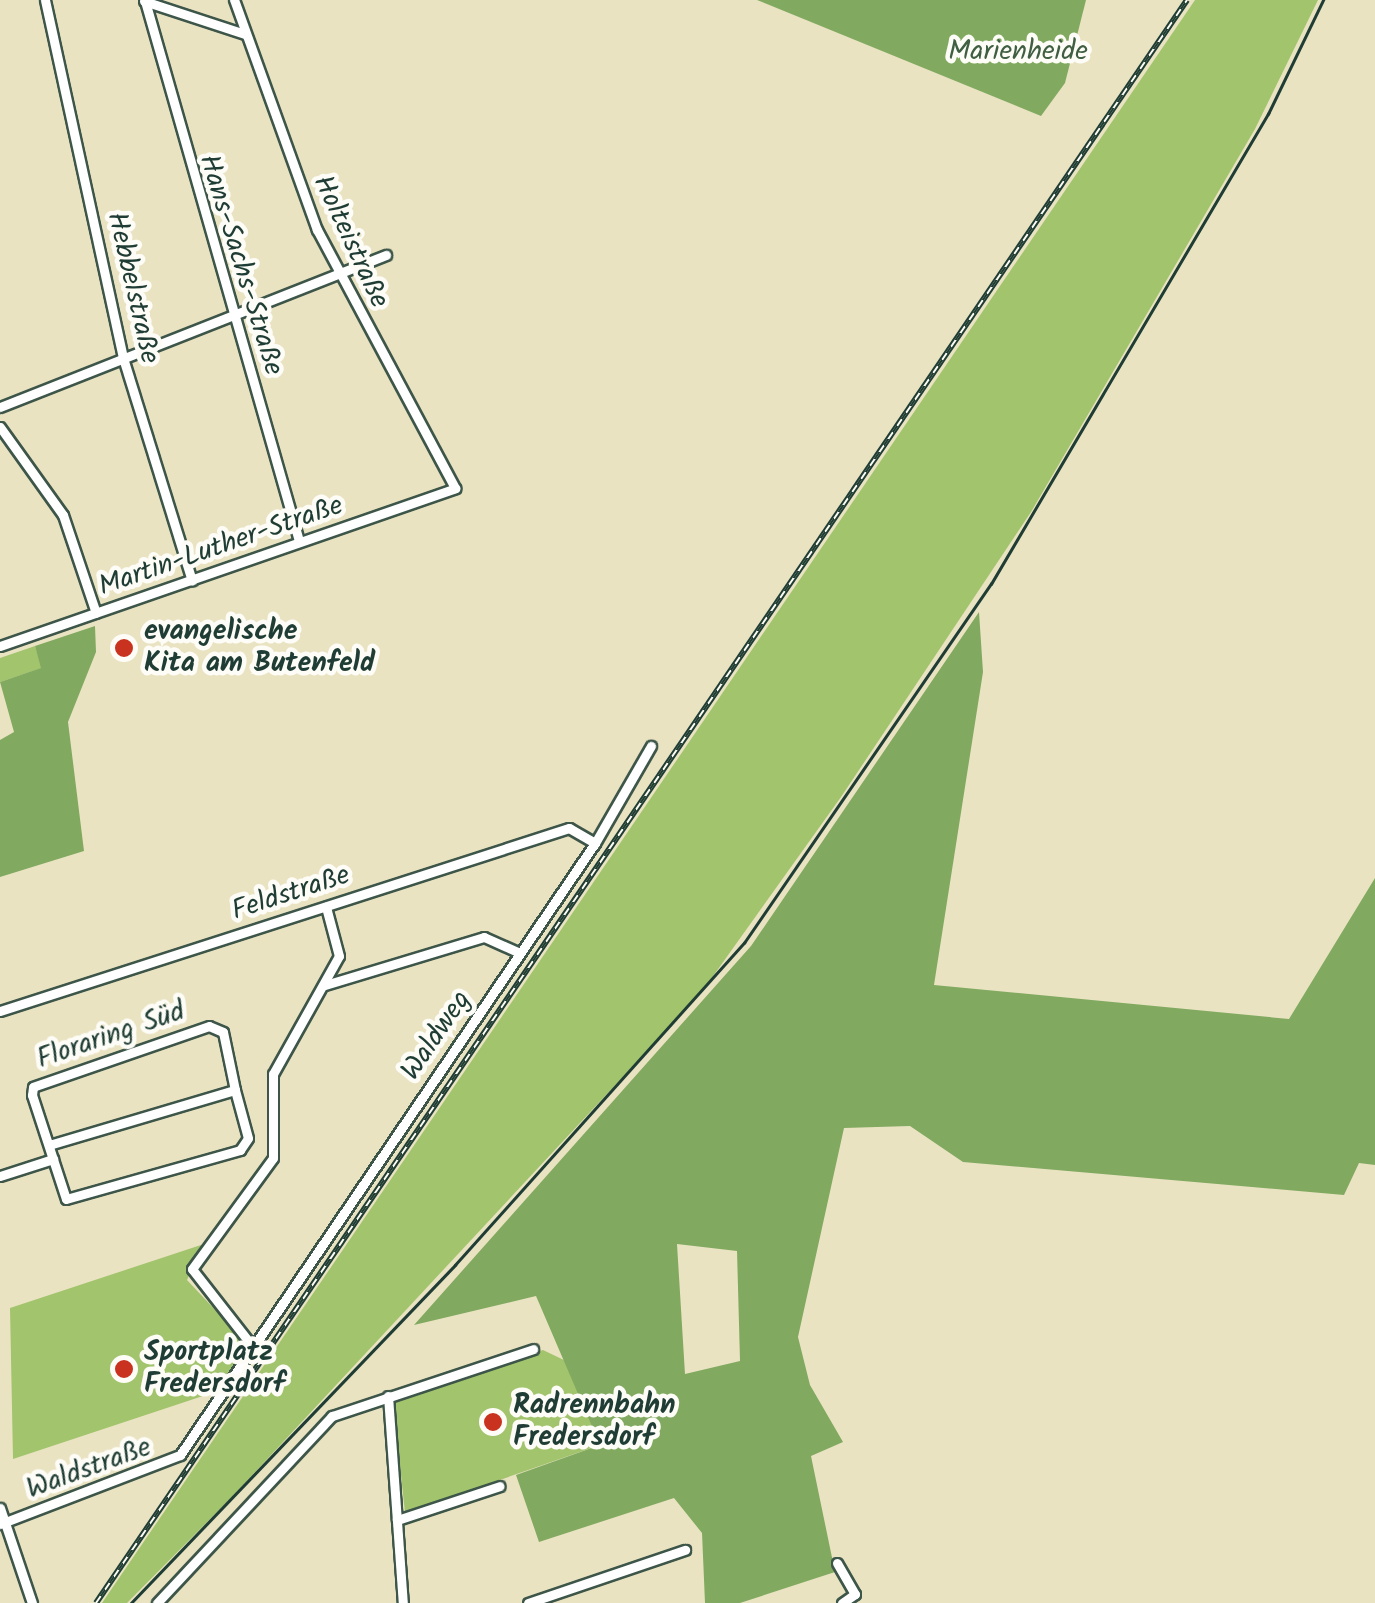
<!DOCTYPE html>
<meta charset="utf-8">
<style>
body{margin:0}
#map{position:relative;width:1375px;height:1603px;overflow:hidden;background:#eae3c2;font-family:Kalam,sans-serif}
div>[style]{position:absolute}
.green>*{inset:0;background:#a2c46d}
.forest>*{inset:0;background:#81aa60}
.roads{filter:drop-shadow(2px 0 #3d5649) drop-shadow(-2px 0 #3d5649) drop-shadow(0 2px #3d5649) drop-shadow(0 -2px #3d5649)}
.minor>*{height:9px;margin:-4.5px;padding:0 4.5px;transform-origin:4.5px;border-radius:4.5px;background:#fff}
.tram>*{height:2.5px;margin:-1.25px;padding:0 1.25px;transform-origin:1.25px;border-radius:1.25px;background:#1f3d34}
.rail>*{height:6px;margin-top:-3px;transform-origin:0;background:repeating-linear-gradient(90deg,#fdfcf7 0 8px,#1f3d34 0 16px);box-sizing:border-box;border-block:2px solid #1f3d34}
.dots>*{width:28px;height:28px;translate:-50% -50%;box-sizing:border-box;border:5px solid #fdfcf7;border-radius:50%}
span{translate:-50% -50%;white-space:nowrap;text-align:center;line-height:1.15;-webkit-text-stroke:9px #fdfcf7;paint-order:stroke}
.park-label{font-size:28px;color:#405f42}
.street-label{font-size:28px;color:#1f3d34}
.poi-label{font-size:28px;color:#1f3d34;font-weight:700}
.left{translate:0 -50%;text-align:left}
</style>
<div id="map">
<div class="green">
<div style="clip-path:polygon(1195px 0,1318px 0,1255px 129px,1031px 512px,841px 797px,701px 993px,230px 1499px,127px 1603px,102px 1603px)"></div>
<div style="clip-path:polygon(35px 646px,42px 668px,0 682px,0 658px)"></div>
<div style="clip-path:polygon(204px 1244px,187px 1280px,251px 1348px,221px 1390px,13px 1459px,10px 1308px)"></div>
<div style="clip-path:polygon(543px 1350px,566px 1361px,600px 1445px,405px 1513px,393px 1399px)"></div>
</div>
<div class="forest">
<div style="clip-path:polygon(757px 0,1086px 0,1065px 83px,1041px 116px)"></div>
<div style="clip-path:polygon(evenodd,979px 612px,983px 672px,934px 985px,1289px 1019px,1375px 878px,1375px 1165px,1359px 1163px,1344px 1195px,963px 1162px,910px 1126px,844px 1128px,798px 1337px,810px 1385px,843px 1442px,811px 1456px,835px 1572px,740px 1603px,705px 1603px,702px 1533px,674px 1498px,539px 1542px,516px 1475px,600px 1445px,536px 1296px,414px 1325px,751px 946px,979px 612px,677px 1244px,737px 1251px,740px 1361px,685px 1374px,677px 1244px)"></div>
<div style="clip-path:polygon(95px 626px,96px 652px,68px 722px,84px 851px,0 877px,0 740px,14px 732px,0 682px,41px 668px,35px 646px)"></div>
</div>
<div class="roads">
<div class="minor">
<div style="left:45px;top:0;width:366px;rotate:77.7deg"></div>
<div style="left:123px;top:358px;width:233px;rotate:72.8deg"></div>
<div style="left:144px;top:1px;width:106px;rotate:18.1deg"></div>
<div style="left:145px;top:1px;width:562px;rotate:74.08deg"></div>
<div style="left:0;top:407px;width:415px;rotate:-21.5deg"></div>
<div style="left:0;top:427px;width:108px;rotate:54.4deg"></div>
<div style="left:63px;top:515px;width:103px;rotate:71.4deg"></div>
<div style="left:0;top:646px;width:482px;rotate:-19.1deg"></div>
<div style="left:455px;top:488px;width:293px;rotate:-118.1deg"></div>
<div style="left:317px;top:230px;width:245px;rotate:-109.8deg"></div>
<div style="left:325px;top:985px;width:166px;rotate:-16.8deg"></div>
<div style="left:484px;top:937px;width:39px;rotate:24deg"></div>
<div style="left:0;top:1011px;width:598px;rotate:-17.83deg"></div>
<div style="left:569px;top:828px;width:30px;rotate:30deg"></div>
<div style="left:49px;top:1145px;width:194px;rotate:-16.5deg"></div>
<div style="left:235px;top:1090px;width:59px;rotate:-101.7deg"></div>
<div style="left:223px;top:1032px;width:15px;rotate:-157deg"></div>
<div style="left:209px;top:1026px;width:186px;rotate:160.9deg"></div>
<div style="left:33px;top:1087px;width:8px;rotate:97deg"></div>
<div style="left:32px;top:1095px;width:109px;rotate:71.9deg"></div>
<div style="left:66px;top:1199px;width:181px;rotate:-15.7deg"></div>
<div style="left:240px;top:1150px;width:14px;rotate:-56deg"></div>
<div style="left:248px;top:1138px;width:50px;rotate:-105.2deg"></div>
<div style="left:0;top:1176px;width:56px;rotate:-17.8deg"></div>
<div style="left:253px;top:1347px;width:99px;rotate:-128deg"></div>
<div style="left:192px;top:1269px;width:137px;rotate:-53.9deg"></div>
<div style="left:273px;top:1158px;width:84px;rotate:-90deg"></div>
<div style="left:273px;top:1074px;width:135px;rotate:-60.8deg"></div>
<div style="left:339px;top:956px;width:51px;rotate:-104.9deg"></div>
<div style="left:388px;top:1396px;width:208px;rotate:85.9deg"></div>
<div style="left:0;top:1508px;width:100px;rotate:71.4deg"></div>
<div style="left:397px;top:1520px;width:108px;rotate:-18.3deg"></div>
<div style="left:0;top:1524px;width:193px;rotate:-21deg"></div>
<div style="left:180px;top:1455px;width:739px;rotate:-55.86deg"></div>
<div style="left:595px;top:843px;width:112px;rotate:-60deg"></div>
<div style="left:837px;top:1563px;width:36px;rotate:60deg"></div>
<div style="left:855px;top:1594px;width:16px;rotate:145deg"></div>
<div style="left:157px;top:1603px;width:256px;rotate:-46.9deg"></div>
<div style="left:332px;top:1416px;width:212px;rotate:-18.4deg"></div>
<div style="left:528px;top:1603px;width:166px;rotate:-18.7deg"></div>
</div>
</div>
<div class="tram">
<div style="left:131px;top:1603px;width:468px;rotate:-46.2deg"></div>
<div style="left:455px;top:1265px;width:433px;rotate:-48.1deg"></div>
<div style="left:744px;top:943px;width:436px;rotate:-55.5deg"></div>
<div style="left:991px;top:584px;width:546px;rotate:-59.49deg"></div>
<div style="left:1268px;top:114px;width:127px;rotate:-64.2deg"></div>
</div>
<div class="rail">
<div style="left:96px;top:1603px;width:1939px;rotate:-55.76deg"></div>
</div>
<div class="dots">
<div style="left:124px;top:648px;background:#c8321e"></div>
<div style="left:124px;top:1369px;background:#c8321e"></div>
<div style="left:493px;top:1422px;background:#c8321e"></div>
</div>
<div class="park-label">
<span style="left:1018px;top:52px">Marienheide</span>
</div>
<div class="street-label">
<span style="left:350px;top:242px;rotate:65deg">Holteistraße</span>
<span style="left:240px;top:265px;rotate:73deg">Hans-Sachs-Straße</span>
<span style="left:132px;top:288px;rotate:77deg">Hebbelstraße</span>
<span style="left:221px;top:547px;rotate:-19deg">Martin-Luther-Straße</span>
<span style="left:291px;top:894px;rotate:-18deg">Feldstraße</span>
<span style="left:111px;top:1036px;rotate:-19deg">Floraring Süd</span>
<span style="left:437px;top:1036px;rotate:-56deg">Waldweg</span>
<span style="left:89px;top:1469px;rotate:-20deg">Waldstraße</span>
</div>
<div class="poi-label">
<span class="left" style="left:144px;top:648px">evangelische<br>Kita am Butenfeld</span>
<span class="left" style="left:144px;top:1369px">Sportplatz<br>Fredersdorf</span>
<span class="left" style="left:513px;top:1422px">Radrennbahn<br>Fredersdorf</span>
</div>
</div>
